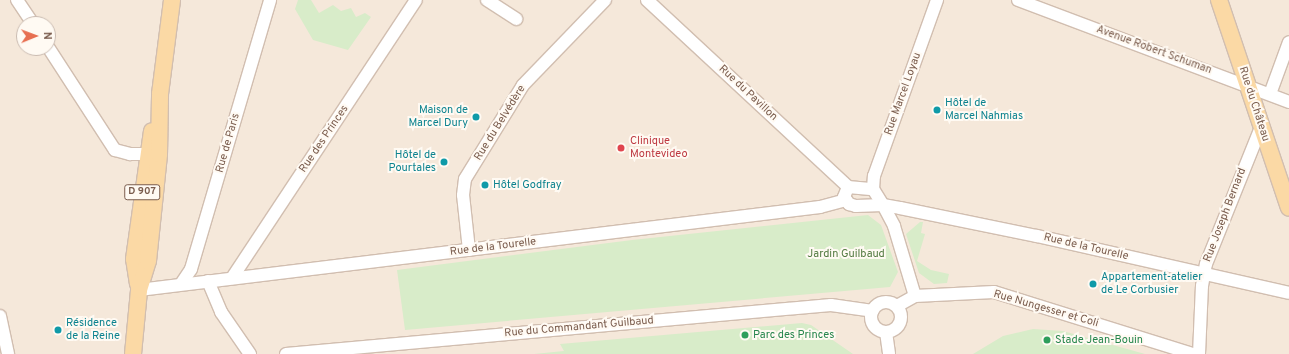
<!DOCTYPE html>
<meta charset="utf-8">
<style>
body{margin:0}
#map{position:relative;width:1289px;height:354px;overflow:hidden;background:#fdf6ec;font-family:Overpass,sans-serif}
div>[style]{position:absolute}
.residential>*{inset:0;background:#f5e8da}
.green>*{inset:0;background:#d8ecc9}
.roads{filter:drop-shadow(1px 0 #d1beb0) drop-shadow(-1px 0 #d1beb0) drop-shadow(0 1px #d1beb0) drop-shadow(0 -1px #d1beb0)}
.minor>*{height:12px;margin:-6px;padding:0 6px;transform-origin:6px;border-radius:6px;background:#fff}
.minor>.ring{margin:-6px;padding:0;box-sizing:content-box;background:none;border:12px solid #fff;border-radius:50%}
.major>*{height:16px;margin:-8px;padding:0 8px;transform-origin:8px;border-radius:8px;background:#fbd9a5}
.dots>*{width:11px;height:11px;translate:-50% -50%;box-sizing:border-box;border:2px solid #fffaf3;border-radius:50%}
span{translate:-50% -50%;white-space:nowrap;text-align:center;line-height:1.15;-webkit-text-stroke:4px #fffaf3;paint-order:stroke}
.shield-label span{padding:1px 3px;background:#fffaf3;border:1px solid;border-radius:3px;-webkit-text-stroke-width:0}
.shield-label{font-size:10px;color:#7a5c4d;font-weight:700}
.street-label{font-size:11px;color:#7a5c4d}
.culture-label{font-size:11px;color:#0d838f}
.left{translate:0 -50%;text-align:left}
.right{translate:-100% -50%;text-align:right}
.health-label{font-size:11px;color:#be3a42}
.park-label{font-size:11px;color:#537a41}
.leisure-label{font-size:11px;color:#27864d}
.north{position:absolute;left:16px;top:16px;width:40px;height:40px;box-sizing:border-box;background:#fffaf3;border:1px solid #cabbb1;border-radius:50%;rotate:89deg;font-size:11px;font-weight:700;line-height:16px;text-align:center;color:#7a5c4d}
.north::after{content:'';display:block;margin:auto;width:14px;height:18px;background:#e76f51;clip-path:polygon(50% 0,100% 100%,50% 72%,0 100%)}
</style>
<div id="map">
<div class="residential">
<div style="clip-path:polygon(evenodd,0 0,1289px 0,1289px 354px,0 354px,0 0,24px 24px,48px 24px,48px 48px,24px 48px,24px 24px)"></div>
</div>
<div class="green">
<div style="clip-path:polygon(298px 0,311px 0,319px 13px,333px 5px,341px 11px,351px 8px,356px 17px,365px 13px,371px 17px,348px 50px,313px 40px,295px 9px)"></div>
<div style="clip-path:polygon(868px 215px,881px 225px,898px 272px,890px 287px,405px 330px,397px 270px,632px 240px)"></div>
<div style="clip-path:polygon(920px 222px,923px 222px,921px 233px,925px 234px,917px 261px,931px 270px,949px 274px,947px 283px,934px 284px,919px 273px,906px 234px)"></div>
<div style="clip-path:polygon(802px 323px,811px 325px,853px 354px,534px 354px,564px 351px,560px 344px)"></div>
<div style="clip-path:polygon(1033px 329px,1063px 331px,1145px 354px,973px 354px,1003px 336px)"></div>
</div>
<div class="roads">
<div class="minor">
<div style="left:17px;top:0;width:29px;rotate:56deg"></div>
<div style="left:487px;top:0;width:35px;rotate:33deg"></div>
<div style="left:647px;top:0;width:275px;rotate:42.9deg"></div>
<div style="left:1018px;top:0;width:290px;rotate:20.6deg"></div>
<div style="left:48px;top:47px;width:123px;rotate:57deg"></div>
<div style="left:115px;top:150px;width:16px;rotate:15deg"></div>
<div style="left:130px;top:154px;width:27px"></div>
<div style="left:1270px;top:94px;width:55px;rotate:-69.9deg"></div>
<div style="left:848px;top:187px;width:11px;rotate:112deg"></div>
<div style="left:844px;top:197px;width:9px;rotate:54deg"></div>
<div style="left:849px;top:204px;width:7px;rotate:16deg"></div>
<div style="left:856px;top:206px;width:27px;rotate:-2deg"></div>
<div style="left:883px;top:205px;width:17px;rotate:10deg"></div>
<div style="left:900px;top:208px;width:140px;rotate:11.6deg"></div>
<div style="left:1037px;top:236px;width:258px;rotate:12.7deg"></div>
<div style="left:848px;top:187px;width:25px;rotate:5deg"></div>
<div style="left:873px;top:189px;width:19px;rotate:58deg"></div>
<div style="left:883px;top:205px;width:24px;rotate:62deg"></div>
<div style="left:894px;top:226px;width:73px;rotate:73.3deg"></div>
<div style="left:873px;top:189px;width:13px;rotate:-86deg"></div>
<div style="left:874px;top:176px;width:187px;rotate:-70.3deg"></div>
<div style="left:469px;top:250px;width:55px;rotate:-96.2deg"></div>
<div style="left:463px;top:195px;width:16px;rotate:-83deg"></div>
<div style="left:465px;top:179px;width:110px;rotate:-58.3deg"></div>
<div style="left:523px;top:85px;width:118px;rotate:-46deg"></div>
<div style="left:232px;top:278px;width:333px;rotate:-56.5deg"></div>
<div style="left:208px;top:281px;width:34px;rotate:67deg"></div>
<div style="left:221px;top:312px;width:51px;rotate:55.4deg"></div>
<div style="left:181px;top:284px;width:18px;rotate:-56deg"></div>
<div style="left:191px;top:269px;width:280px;rotate:-73.6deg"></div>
<div style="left:139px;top:290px;width:686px;rotate:-6.95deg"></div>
<div style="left:820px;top:207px;width:27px;rotate:-15deg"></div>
<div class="ring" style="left:871px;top:302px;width:18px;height:18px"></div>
<div style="left:897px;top:306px;width:21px;rotate:-29deg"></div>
<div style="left:915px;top:296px;width:79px;rotate:-2.9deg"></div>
<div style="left:994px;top:292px;width:208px;rotate:17.3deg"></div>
<div style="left:0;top:316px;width:39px;rotate:78deg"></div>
<div style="left:886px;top:332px;width:22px;rotate:82deg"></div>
<div style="left:286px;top:354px;width:547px;rotate:-5.14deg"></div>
<div style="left:831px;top:305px;width:42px;rotate:8.1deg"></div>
<div style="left:1199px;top:354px;width:68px;rotate:-87.5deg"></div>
<div style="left:1202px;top:286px;width:22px;rotate:-80deg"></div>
<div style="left:1206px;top:264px;width:148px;rotate:-68.1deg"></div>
</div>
<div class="major">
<div style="left:1219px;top:0;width:219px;rotate:71.4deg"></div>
<div style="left:138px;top:284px;width:25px;rotate:-99deg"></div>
<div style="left:134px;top:259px;width:129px;rotate:-82deg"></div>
<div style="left:133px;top:354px;width:64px;rotate:-84.6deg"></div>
<div style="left:139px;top:290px;width:30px;rotate:-73deg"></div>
<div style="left:148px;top:261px;width:108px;rotate:-84.1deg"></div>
<div style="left:159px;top:154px;width:60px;rotate:-89deg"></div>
<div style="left:160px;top:94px;width:95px;rotate:-82.7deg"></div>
</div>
</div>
<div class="dots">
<div style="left:937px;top:110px;background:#0f9aa8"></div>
<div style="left:476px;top:117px;background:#0f9aa8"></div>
<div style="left:621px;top:148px;background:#e0444e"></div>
<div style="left:444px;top:162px;background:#0f9aa8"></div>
<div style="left:485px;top:185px;background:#0f9aa8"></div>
<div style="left:1093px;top:284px;background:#0f9aa8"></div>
<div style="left:58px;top:330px;background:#0f9aa8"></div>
<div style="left:745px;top:335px;background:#2e9e5b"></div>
<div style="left:1047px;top:340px;background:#2e9e5b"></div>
</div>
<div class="shield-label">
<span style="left:142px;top:192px">D 907</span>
</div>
<div class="street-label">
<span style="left:1154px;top:50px;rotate:20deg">Avenue Robert Schuman</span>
<span style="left:748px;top:93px;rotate:43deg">Rue du Pavillon</span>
<span style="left:903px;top:94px;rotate:-70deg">Rue Marcel Loyau</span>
<span style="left:1254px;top:104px;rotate:72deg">Rue du Château</span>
<span style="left:500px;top:123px;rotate:-58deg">Rue du Belvédère</span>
<span style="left:324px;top:139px;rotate:-56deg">Rue des Princes</span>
<span style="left:228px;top:143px;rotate:-74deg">Rue de Paris</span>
<span style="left:1225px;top:215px;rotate:-69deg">Rue Joseph Bernard</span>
<span style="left:493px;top:247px;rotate:-7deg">Rue de la Tourelle</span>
<span style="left:1086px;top:247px;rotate:13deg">Rue de la Tourelle</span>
<span style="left:1046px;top:309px;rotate:16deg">Rue Nungesser et Coli</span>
<span style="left:579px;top:327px;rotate:-5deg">Rue du Commandant Guilbaud</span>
</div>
<div class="culture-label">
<span class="left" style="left:945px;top:110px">Hôtel de<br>Marcel Nahmias</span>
<span class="right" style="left:468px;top:117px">Maison de<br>Marcel Dury</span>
<span class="right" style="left:436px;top:162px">Hôtel de<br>Pourtales</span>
<span class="left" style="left:493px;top:185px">Hôtel Godfray</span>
<span class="left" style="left:1101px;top:284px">Appartement-atelier<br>de Le Corbusier</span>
<span class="left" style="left:66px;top:330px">Résidence<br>de la Reine</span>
</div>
<div class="health-label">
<span class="left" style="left:630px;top:148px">Clinique<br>Montevideo</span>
</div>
<div class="park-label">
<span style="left:846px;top:254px">Jardin Guilbaud</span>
</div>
<div class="leisure-label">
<span class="left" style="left:753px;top:335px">Parc des Princes</span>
<span class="left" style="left:1055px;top:340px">Stade Jean-Bouin</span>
</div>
<div class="north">N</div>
</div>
